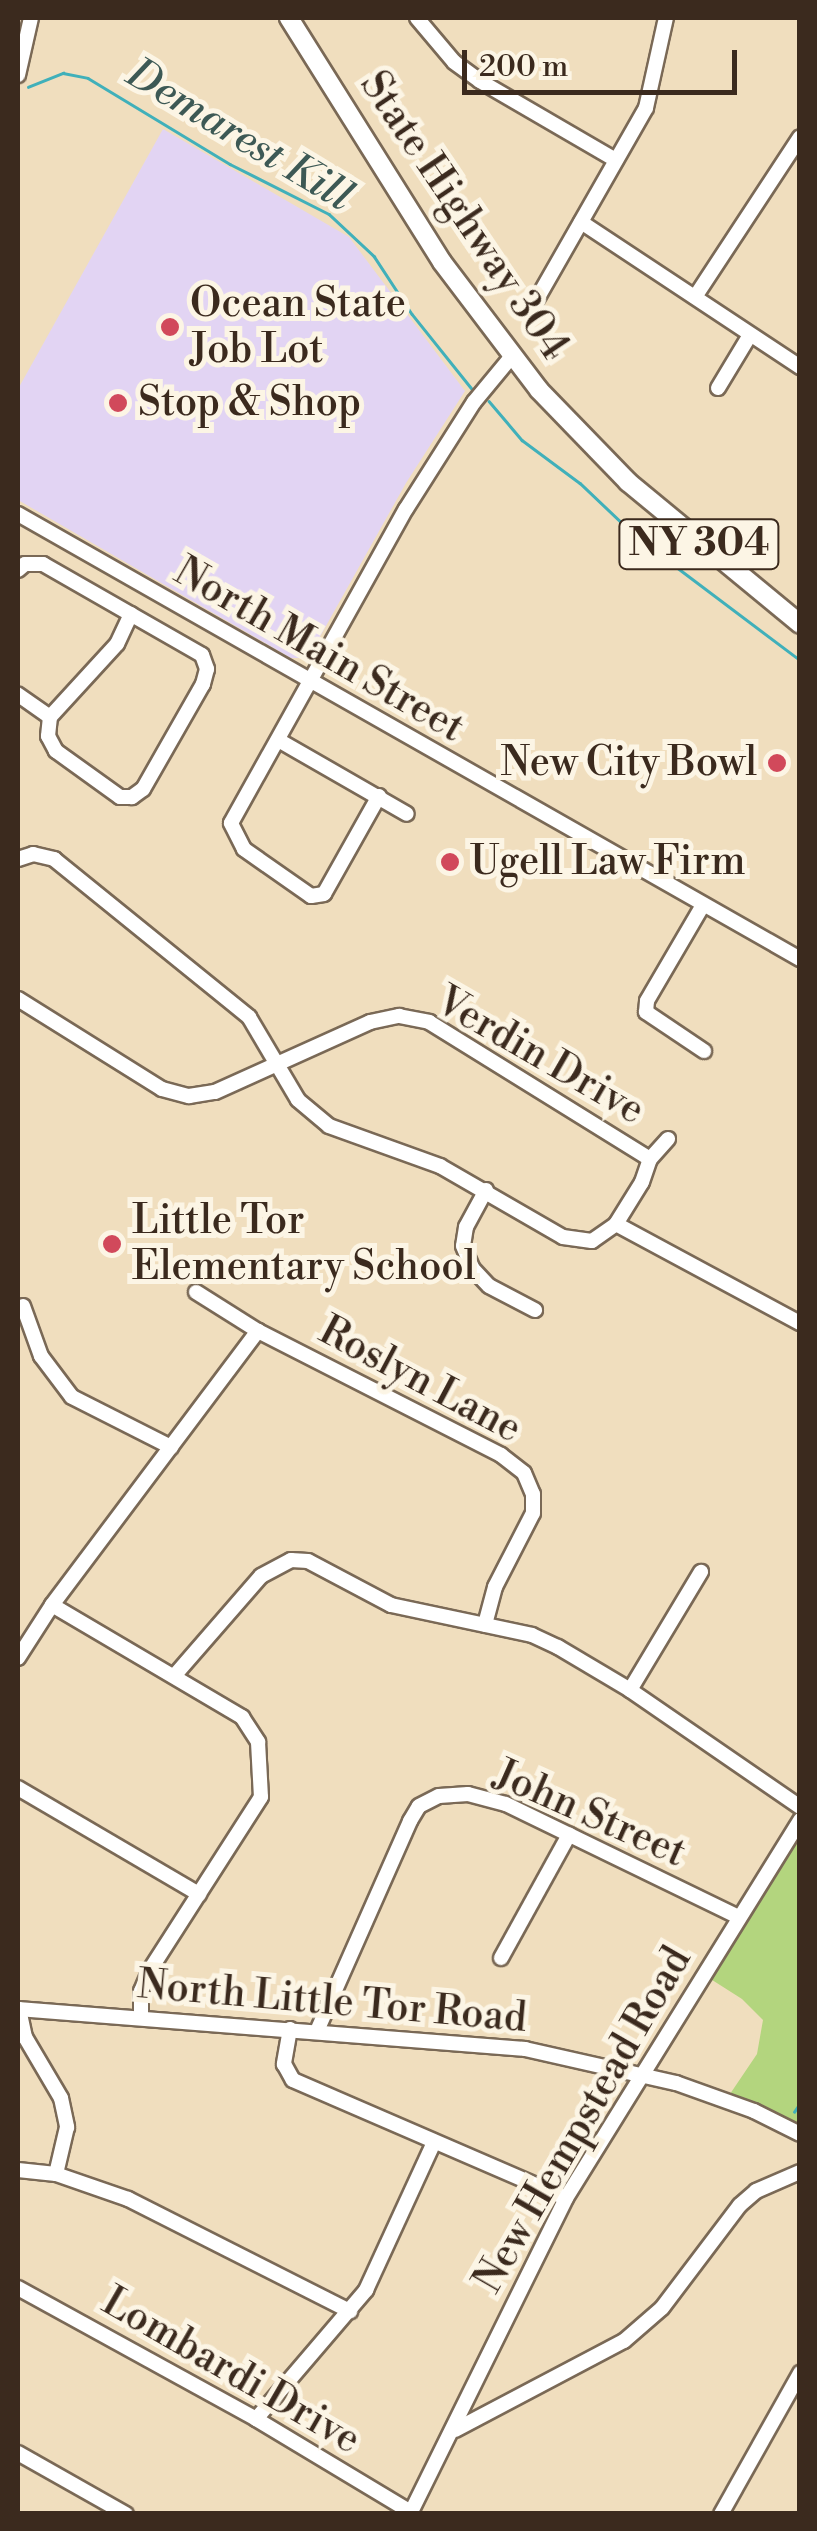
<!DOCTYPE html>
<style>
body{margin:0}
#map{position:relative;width:817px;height:2531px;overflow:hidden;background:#f0debe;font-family:"Libre Bodoni",serif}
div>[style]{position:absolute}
.built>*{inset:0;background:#e2d4f3}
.green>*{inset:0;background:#b3d57e}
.stream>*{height:2.5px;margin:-1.25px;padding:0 1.25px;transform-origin:1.25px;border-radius:1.25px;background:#40b0ba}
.roads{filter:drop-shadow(2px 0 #7a6956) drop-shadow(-2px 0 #7a6956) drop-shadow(0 2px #7a6956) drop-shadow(0 -2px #7a6956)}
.minor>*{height:14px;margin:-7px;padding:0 7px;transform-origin:7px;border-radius:7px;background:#fff}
.major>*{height:18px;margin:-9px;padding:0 9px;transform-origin:9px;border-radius:9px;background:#fff}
.dots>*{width:28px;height:28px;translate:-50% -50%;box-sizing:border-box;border:5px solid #fcf5e5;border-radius:50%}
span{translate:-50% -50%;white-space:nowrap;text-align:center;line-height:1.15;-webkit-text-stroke:10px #fcf5e5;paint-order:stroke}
.shield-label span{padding:2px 8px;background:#fcf5e5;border:2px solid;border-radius:8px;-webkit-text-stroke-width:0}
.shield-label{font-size:38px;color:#3b2a1e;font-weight:700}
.street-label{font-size:40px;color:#3b2a1e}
.poi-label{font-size:40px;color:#3b2a1e}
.left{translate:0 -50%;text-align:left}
.right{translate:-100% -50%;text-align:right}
.water-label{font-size:42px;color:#3d5955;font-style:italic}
.frame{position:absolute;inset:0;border:20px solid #3b2a1e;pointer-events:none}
.scale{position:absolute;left:462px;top:50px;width:275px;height:45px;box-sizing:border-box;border:5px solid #3b2a1e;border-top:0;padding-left:12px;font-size:30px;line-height:35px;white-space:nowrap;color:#3b2a1e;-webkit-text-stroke:8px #fcf5e5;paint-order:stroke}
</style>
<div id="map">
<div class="built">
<div style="clip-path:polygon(163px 129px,349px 237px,465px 391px,406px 483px,308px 658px,291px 658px,18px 500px,18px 389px)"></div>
</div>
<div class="green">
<div style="clip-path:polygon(799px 1838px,799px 2133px,730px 2094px,757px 2054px,763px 2020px,742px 1999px,709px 1978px)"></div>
</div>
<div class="stream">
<div style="left:28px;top:87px;width:38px;rotate:-22deg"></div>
<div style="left:63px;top:73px;width:25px;rotate:11deg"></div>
<div style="left:88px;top:78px;width:166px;rotate:31.2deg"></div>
<div style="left:230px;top:164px;width:111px;rotate:26.8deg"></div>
<div style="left:329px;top:214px;width:62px;rotate:43deg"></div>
<div style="left:374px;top:256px;width:69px;rotate:56.8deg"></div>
<div style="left:412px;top:314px;width:96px;rotate:51.3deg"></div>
<div style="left:489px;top:401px;width:51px;rotate:49.8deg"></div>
<div style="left:522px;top:440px;width:72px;rotate:36.6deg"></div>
<div style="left:580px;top:483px;width:80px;rotate:43.5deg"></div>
<div style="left:638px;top:538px;width:203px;rotate:37deg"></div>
<div style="left:794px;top:2112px;width:11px;rotate:-56deg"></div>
</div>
<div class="roads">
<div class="minor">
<div style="left:417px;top:18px;width:57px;rotate:49.9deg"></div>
<div style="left:454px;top:62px;width:32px;rotate:36deg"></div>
<div style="left:480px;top:81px;width:157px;rotate:30.2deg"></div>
<div style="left:18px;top:75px;width:58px;rotate:-77.2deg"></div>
<div style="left:581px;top:222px;width:263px;rotate:33.5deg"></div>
<div style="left:695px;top:297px;width:191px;rotate:-56.7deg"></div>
<div style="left:533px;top:306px;width:228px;rotate:-60.3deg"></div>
<div style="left:646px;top:108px;width:92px;rotate:-77.5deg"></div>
<div style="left:718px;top:388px;width:62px;rotate:-58.9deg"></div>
<div style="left:18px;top:514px;width:900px;rotate:29.64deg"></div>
<div style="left:18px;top:570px;width:9px;rotate:-41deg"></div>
<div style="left:25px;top:564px;width:18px"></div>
<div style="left:43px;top:564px;width:183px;rotate:29.8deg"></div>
<div style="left:202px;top:655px;width:15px;rotate:70deg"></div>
<div style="left:207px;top:669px;width:16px;rotate:105deg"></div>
<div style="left:203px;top:684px;width:121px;rotate:119.7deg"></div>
<div style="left:143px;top:789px;width:14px;rotate:144deg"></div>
<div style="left:132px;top:797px;width:12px;rotate:180deg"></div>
<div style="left:120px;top:797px;width:79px;rotate:-144.3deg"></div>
<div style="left:56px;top:751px;width:17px;rotate:-118deg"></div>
<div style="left:48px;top:736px;width:19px;rotate:-84deg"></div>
<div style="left:50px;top:717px;width:39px;rotate:-145deg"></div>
<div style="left:50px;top:717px;width:99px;rotate:-47.5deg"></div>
<div style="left:117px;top:644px;width:33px;rotate:-65deg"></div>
<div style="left:280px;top:741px;width:146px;rotate:29.9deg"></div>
<div style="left:379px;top:796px;width:112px;rotate:119.3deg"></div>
<div style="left:324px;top:894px;width:13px;rotate:171deg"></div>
<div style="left:311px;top:896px;width:82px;rotate:-145deg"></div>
<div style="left:244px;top:849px;width:29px;rotate:-117deg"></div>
<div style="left:231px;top:823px;width:359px;rotate:-60.9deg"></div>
<div style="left:406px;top:509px;width:127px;rotate:-57.6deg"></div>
<div style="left:474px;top:402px;width:60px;rotate:-50.4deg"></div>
<div style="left:18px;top:859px;width:16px;rotate:-18deg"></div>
<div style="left:33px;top:854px;width:22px;rotate:13deg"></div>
<div style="left:54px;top:859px;width:251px;rotate:39deg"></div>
<div style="left:249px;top:1017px;width:96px;rotate:59.4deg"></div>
<div style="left:298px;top:1100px;width:40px;rotate:40deg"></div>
<div style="left:329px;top:1126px;width:118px;rotate:19.8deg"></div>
<div style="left:440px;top:1166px;width:142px;rotate:30deg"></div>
<div style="left:563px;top:1237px;width:29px;rotate:8deg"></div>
<div style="left:592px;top:1241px;width:29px;rotate:-35deg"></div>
<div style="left:616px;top:1224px;width:209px;rotate:28.3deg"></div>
<div style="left:703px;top:905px;width:111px;rotate:120.3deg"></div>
<div style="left:647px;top:1001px;width:11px;rotate:95deg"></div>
<div style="left:646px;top:1012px;width:70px;rotate:33.9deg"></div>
<div style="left:18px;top:999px;width:170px;rotate:32deg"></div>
<div style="left:162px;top:1089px;width:28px;rotate:15deg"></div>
<div style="left:189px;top:1096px;width:26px;rotate:-9deg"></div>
<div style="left:215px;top:1092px;width:170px;rotate:-24.3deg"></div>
<div style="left:370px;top:1022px;width:30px;rotate:-12deg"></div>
<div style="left:399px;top:1016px;width:31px;rotate:11deg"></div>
<div style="left:429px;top:1022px;width:260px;rotate:31.8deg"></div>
<div style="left:486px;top:1190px;width:42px;rotate:118.4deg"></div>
<div style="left:466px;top:1227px;width:19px;rotate:99deg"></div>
<div style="left:463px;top:1246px;width:25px;rotate:67deg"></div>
<div style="left:473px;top:1269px;width:23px;rotate:47deg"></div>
<div style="left:489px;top:1286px;width:52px;rotate:27.6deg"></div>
<div style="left:616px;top:1224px;width:49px;rotate:-58.2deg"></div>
<div style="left:642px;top:1182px;width:24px;rotate:-71deg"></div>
<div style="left:650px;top:1159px;width:27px;rotate:-48deg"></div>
<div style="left:196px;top:1292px;width:73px;rotate:32.2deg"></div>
<div style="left:258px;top:1331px;width:273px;rotate:27deg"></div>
<div style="left:501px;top:1455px;width:29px;rotate:38deg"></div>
<div style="left:524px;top:1473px;width:23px;rotate:67deg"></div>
<div style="left:533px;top:1494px;width:19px;rotate:90deg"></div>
<div style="left:533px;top:1513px;width:83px;rotate:117.2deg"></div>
<div style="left:495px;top:1587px;width:39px;rotate:105deg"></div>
<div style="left:23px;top:1306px;width:53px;rotate:70.2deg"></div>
<div style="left:41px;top:1356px;width:51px;rotate:52.9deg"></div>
<div style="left:72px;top:1397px;width:111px;rotate:26.8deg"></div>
<div style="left:52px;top:1605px;width:221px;rotate:30.5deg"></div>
<div style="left:242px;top:1717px;width:30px;rotate:57deg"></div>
<div style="left:258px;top:1742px;width:55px;rotate:86.9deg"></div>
<div style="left:261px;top:1797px;width:206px;rotate:122.7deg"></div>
<div style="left:150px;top:1970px;width:23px;rotate:113deg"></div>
<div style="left:141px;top:1991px;width:27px;rotate:90deg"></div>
<div style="left:18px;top:1658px;width:63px;rotate:-57.3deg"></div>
<div style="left:52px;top:1605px;width:343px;rotate:-53.1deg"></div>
<div style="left:175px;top:1675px;width:131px;rotate:-49deg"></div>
<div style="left:261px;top:1576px;width:34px;rotate:-28deg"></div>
<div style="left:291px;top:1560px;width:17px;rotate:3deg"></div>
<div style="left:308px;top:1561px;width:94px;rotate:27.9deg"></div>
<div style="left:391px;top:1605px;width:144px;rotate:12deg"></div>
<div style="left:532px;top:1635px;width:29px;rotate:25deg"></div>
<div style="left:558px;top:1647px;width:84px;rotate:30.8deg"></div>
<div style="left:630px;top:1690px;width:206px;rotate:34.5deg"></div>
<div style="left:630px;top:1690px;width:138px;rotate:-59deg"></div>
<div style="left:18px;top:1788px;width:210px;rotate:30.4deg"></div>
<div style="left:501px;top:1958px;width:141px;rotate:-61.1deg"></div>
<div style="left:18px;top:2009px;width:509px;rotate:4.51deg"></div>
<div style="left:525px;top:2049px;width:155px;rotate:12.7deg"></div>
<div style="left:676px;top:2083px;width:83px;rotate:19.7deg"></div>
<div style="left:754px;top:2111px;width:51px;rotate:26.6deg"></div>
<div style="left:19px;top:2009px;width:29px;rotate:78deg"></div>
<div style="left:25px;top:2037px;width:71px;rotate:59.5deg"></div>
<div style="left:61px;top:2098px;width:30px;rotate:78deg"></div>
<div style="left:67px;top:2127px;width:48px;rotate:103.2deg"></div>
<div style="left:290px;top:2029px;width:36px;rotate:100deg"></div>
<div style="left:284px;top:2064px;width:18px;rotate:61deg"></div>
<div style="left:293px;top:2080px;width:297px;rotate:23.4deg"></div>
<div style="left:317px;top:2031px;width:230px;rotate:-66.1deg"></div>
<div style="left:410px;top:1821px;width:17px;rotate:-59deg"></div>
<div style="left:419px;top:1806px;width:22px;rotate:-27deg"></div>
<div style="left:439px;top:1796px;width:29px;rotate:-4deg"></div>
<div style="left:468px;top:1794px;width:39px;rotate:15deg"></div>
<div style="left:506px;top:1804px;width:259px;rotate:25.9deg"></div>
<div style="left:18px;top:2170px;width:38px;rotate:6deg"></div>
<div style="left:56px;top:2174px;width:76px;rotate:19.1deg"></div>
<div style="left:128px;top:2199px;width:249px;rotate:26.8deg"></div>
<div style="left:18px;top:2288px;width:272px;rotate:28.8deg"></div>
<div style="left:256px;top:2419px;width:181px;rotate:31deg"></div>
<div style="left:256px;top:2419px;width:170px;rotate:-49.5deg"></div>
<div style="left:366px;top:2290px;width:163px;rotate:-65.3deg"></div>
<div style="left:455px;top:2430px;width:191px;rotate:-27.8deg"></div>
<div style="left:624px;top:2341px;width:50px;rotate:-41deg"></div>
<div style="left:662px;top:2308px;width:129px;rotate:-52.9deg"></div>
<div style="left:740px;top:2205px;width:21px;rotate:-41deg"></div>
<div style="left:756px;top:2191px;width:48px;rotate:-23.4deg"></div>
<div style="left:18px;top:2453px;width:124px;rotate:29.5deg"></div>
<div style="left:410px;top:2514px;width:352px;rotate:-63.7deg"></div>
<div style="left:566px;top:2198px;width:445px;rotate:-58.2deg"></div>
<div style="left:721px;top:2514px;width:162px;rotate:-60.7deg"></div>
</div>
<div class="major">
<div style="left:289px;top:18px;width:288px;rotate:57.9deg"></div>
<div style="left:442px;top:262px;width:161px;rotate:52.8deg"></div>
<div style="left:539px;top:390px;width:128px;rotate:45.9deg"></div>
<div style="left:628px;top:482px;width:223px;rotate:39.5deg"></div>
</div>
</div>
<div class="dots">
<div style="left:170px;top:327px;background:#d1495b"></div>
<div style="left:118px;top:403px;background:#d1495b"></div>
<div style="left:777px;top:763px;background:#d1495b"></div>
<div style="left:450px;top:862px;background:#d1495b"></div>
<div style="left:112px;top:1244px;background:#d1495b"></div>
</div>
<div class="shield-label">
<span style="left:699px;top:544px">NY 304</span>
</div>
<div class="street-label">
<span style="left:464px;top:216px;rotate:56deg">State Highway 304</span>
<span style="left:319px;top:650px;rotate:30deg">North Main Street</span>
<span style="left:540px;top:1056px;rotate:30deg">Verdin Drive</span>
<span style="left:420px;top:1380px;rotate:28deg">Roslyn Lane</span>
<span style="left:590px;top:1814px;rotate:24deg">John Street</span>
<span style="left:332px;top:2002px;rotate:5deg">North Little Tor Road</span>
<span style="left:583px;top:2120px;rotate:-60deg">New Hempstead Road</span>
<span style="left:231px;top:2371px;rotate:30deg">Lombardi Drive</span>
</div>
<div class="poi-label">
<span class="left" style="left:190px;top:327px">Ocean State<br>Job Lot</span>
<span class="left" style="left:138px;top:403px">Stop &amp; Shop</span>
<span class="right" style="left:757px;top:763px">New City Bowl</span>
<span class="left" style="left:470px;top:862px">Ugell Law Firm</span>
<span class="left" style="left:132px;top:1244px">Little Tor<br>Elementary School</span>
</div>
<div class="water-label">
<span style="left:239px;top:136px;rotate:31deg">Demarest Kill</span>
</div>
<div class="frame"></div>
<div class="scale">200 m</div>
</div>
